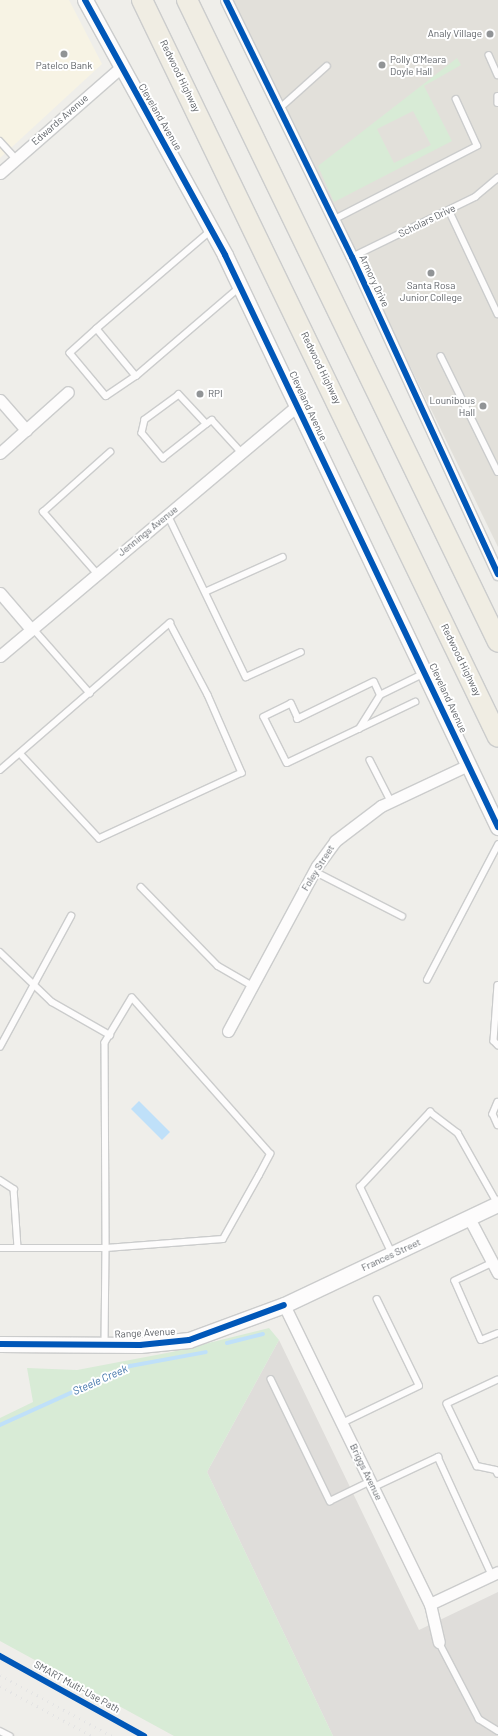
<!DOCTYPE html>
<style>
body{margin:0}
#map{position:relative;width:498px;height:1736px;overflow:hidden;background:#efeeea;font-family:Barlow,sans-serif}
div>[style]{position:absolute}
.commercial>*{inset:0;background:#f7f3e4}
.industrial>*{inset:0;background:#dfddda}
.education>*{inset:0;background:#e2e0da}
.green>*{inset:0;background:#d8ebd6}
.water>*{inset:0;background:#bfe0f9}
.stream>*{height:4px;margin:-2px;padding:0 2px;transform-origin:2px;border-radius:2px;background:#bfe0f9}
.roads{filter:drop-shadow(1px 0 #cbcccc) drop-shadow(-1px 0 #cbcccc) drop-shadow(0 1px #cbcccc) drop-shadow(0 -1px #cbcccc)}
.lane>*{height:5.5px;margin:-2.75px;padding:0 2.75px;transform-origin:2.75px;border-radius:2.75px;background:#fdfcfc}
.street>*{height:11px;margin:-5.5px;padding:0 5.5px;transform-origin:5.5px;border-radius:5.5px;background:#fdfcfc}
.secondary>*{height:15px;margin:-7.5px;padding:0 7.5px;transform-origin:7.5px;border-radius:7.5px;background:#fdfcfc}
.highway>*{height:20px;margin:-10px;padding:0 10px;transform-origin:10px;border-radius:10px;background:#f0ede3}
.rail>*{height:3px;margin-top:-1.5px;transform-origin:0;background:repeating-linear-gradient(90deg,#e4e4e4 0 1px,transparent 0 6px)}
.cycleway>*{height:6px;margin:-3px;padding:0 3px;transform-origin:3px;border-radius:3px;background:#0057b8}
.dots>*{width:11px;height:11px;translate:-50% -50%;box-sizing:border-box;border:2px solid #fff;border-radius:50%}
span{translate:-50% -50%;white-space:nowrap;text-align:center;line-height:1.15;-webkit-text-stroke:4px #fff;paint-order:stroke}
.poi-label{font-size:10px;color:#5f6368}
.right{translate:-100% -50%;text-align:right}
.left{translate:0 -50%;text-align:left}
.street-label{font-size:10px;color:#5f6368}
.water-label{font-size:11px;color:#4174aa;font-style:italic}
</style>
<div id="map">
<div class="commercial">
<div style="clip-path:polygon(0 0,69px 0,102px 64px,0 158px)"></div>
</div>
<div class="industrial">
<div style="clip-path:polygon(279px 1340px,419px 1630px,498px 1592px,498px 1736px,333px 1736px,207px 1472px)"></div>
</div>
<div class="education">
<div style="clip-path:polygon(232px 0,498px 0,498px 547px)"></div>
</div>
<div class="green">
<div style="clip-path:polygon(evenodd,457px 58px,461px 65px,424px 86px,452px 141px,334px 202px,318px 166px,457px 58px,413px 111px,431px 145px,394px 163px,377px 129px,413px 111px)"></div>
<div style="clip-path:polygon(269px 1328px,279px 1340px,207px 1472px,333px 1736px,174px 1736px,0 1641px,0 1418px,33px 1402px,27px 1368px,77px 1370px,172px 1352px)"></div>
</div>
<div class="water">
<div style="clip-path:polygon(139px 1101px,170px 1132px,162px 1140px,131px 1109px)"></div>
</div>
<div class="stream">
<div style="left:227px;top:1343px;width:37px;rotate:-14deg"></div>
<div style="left:0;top:1425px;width:143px;rotate:-24.4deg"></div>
<div style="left:130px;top:1366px;width:77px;rotate:-10.4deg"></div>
</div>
<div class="roads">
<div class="lane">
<div style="left:489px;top:55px;width:22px;rotate:66deg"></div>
<div style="left:498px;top:96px;width:7px;rotate:90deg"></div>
<div style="left:279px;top:109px;width:64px;rotate:-41.9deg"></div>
<div style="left:0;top:141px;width:24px;rotate:48deg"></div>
<div style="left:449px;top:210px;width:115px;rotate:64.8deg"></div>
<div style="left:333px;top:220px;width:162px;rotate:-27.2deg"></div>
<div style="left:477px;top:146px;width:51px;rotate:-114.5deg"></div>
<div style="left:210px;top:232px;width:149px;rotate:139.4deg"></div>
<div style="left:97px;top:329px;width:61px;rotate:50.3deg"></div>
<div style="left:136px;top:376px;width:137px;rotate:-40.6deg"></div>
<div style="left:352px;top:257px;width:137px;rotate:-26deg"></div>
<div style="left:475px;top:197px;width:30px;rotate:-40deg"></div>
<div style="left:97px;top:329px;width:36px;rotate:138deg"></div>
<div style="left:70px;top:353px;width:56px;rotate:50.1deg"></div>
<div style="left:106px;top:396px;width:36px;rotate:-34deg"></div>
<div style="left:441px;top:356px;width:129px;rotate:63.8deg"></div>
<div style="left:206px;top:424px;width:40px;rotate:-133deg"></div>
<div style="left:179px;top:395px;width:42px;rotate:143.7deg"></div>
<div style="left:145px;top:420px;width:13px;rotate:103deg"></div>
<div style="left:142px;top:433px;width:33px;rotate:50deg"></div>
<div style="left:163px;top:458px;width:55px;rotate:-38.3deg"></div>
<div style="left:206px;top:424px;width:7px;rotate:-34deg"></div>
<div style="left:212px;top:420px;width:45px;rotate:47.7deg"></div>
<div style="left:168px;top:515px;width:180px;rotate:64.3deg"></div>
<div style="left:246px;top:677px;width:60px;rotate:-24.4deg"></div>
<div style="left:97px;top:574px;width:82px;rotate:-131.1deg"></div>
<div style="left:43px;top:512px;width:90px;rotate:-41.8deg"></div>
<div style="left:205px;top:592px;width:85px;rotate:-24.2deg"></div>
<div style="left:32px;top:627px;width:88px;rotate:48.7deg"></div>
<div style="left:380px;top:695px;width:14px;rotate:-115deg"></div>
<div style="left:374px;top:682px;width:85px;rotate:154deg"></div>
<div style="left:298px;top:719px;width:17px;rotate:-115deg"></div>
<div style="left:291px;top:704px;width:30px;rotate:154deg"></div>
<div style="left:264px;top:717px;width:51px;rotate:63.4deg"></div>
<div style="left:287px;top:763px;width:142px;rotate:-25.5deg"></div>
<div style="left:359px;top:729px;width:40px;rotate:-58deg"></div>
<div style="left:380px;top:695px;width:50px;rotate:-26.1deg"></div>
<div style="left:370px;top:760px;width:46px;rotate:62.9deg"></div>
<div style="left:0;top:770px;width:225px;rotate:-40.9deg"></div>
<div style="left:170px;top:623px;width:81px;rotate:62.2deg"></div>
<div style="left:208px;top:695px;width:85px;rotate:66.4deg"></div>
<div style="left:242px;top:773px;width:157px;rotate:155.2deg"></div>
<div style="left:99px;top:839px;width:115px;rotate:-132.9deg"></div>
<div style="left:314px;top:871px;width:99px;rotate:27.1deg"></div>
<div style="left:141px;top:887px;width:110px;rotate:45.7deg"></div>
<div style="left:218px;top:966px;width:39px;rotate:30deg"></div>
<div style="left:0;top:952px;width:72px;rotate:43.9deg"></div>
<div style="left:52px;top:1002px;width:67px;rotate:29.6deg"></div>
<div style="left:427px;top:980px;width:153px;rotate:-62.3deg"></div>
<div style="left:498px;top:985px;width:56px;rotate:94.1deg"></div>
<div style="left:494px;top:1041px;width:6px;rotate:45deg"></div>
<div style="left:0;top:1047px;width:149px;rotate:-61.5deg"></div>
<div style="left:498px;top:1102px;width:13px;rotate:113deg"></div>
<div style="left:493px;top:1114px;width:12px;rotate:66deg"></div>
<div style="left:0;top:1180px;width:17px;rotate:33deg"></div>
<div style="left:14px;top:1189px;width:59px;rotate:86.1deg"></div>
<div style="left:0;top:1248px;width:106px"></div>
<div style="left:106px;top:1248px;width:117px;rotate:-4.4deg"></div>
<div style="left:223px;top:1239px;width:73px;rotate:-60.6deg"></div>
<div style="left:259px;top:1175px;width:24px;rotate:-62deg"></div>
<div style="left:270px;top:1154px;width:208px;rotate:-131.5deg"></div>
<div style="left:132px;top:998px;width:52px;rotate:121deg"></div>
<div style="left:105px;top:1043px;width:205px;rotate:89.7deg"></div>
<div style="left:106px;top:1248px;width:96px;rotate:90.6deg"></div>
<div style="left:391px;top:1252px;width:72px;rotate:-115.5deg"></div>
<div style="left:360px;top:1187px;width:103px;rotate:-47deg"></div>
<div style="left:430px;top:1112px;width:35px;rotate:37deg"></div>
<div style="left:458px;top:1133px;width:81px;rotate:60.6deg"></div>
<div style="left:493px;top:1263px;width:42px;rotate:154.7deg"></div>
<div style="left:455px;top:1281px;width:64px;rotate:66.2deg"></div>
<div style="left:481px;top:1340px;width:18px;rotate:-22deg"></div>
<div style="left:271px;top:1379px;width:136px;rotate:64.2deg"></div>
<div style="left:330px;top:1501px;width:46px;rotate:-26deg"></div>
<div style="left:498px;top:1380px;width:56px;rotate:154.8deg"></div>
<div style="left:447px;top:1404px;width:69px;rotate:64.2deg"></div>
<div style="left:477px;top:1466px;width:19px;rotate:12deg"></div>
<div style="left:496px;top:1470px;width:4px;rotate:63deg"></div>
<div style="left:342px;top:1423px;width:85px;rotate:-25.7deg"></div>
<div style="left:419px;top:1386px;width:96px;rotate:-116deg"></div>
<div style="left:374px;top:1487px;width:71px;rotate:-25.1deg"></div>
<div style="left:438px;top:1457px;width:130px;rotate:65.4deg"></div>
<div style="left:439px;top:1642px;width:87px;rotate:62.5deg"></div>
<div style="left:479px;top:1719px;width:22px;rotate:32deg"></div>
<div style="left:0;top:1731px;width:11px;rotate:27deg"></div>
</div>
<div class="street">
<div style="left:226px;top:0;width:286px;rotate:63.9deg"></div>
<div style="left:352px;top:257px;width:349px;rotate:65.3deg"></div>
<div style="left:0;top:173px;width:159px;rotate:-41.2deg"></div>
<div style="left:0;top:400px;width:40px;rotate:49deg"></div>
<div style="left:0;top:453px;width:91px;rotate:-41.9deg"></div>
<div style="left:0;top:593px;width:46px;rotate:49.4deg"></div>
<div style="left:0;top:656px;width:388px;rotate:-40.1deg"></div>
<div style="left:228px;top:1031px;width:187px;rotate:-61.7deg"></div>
<div style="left:317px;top:866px;width:31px;rotate:-54deg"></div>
<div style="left:335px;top:841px;width:58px;rotate:-37.3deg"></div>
<div style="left:381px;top:806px;width:96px;rotate:-25.2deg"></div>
<div style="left:469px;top:1218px;width:62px;rotate:62.2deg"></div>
<div style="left:284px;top:1305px;width:333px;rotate:64deg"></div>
<div style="left:430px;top:1604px;width:39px;rotate:77deg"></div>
<div style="left:430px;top:1604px;width:75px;rotate:-25.2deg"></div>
</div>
<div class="secondary">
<div style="left:85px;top:0;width:291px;rotate:61.2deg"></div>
<div style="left:225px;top:255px;width:634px;rotate:64.49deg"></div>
<div style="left:0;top:1344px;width:140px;rotate:0.4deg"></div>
<div style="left:140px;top:1345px;width:49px;rotate:-5.8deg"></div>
<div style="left:189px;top:1340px;width:101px;rotate:-20.2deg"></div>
<div style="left:284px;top:1305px;width:237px;rotate:-25.3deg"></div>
</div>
<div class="highway">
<div style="left:142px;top:0;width:818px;rotate:64.22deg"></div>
<div style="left:187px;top:0;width:713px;rotate:64.15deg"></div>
</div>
</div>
<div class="rail">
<div style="left:0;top:1675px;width:128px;rotate:28.6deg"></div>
<div style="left:0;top:1686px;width:105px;rotate:28.5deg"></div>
</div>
<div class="cycleway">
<div style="left:85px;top:0;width:291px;rotate:61.2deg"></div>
<div style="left:225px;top:255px;width:634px;rotate:64.49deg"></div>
<div style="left:226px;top:0;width:286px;rotate:63.9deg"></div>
<div style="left:352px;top:257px;width:349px;rotate:65.3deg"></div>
<div style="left:0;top:1344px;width:140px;rotate:0.4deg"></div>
<div style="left:140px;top:1345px;width:49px;rotate:-5.8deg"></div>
<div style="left:189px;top:1340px;width:101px;rotate:-20.2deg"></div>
<div style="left:0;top:1656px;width:165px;rotate:29.1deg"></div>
</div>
<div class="dots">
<div style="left:490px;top:34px;background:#919496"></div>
<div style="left:64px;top:54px;background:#919496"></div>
<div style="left:382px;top:65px;background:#919496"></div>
<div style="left:431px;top:273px;background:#919496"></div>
<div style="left:200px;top:394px;background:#919496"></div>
<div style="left:483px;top:406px;background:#919496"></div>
</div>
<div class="poi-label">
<span class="right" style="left:482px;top:34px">Analy Village</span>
<span class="left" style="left:390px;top:65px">Polly O'Meara<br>Doyle Hall</span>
<span style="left:64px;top:66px">Patelco Bank</span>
<span style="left:431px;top:291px">Santa Rosa<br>Junior College</span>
<span class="left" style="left:208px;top:394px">RPI</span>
<span class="right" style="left:475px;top:406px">Lounibous<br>Hall</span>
</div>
<div class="street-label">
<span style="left:180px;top:76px;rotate:64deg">Redwood Highway</span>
<span style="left:160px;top:117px;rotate:60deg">Cleveland Avenue</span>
<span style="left:60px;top:120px;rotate:-41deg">Edwards Avenue</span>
<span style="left:427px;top:221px;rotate:-26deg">Scholars Drive</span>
<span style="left:374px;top:281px;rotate:65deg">Armory Drive</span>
<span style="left:321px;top:368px;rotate:64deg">Redwood Highway</span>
<span style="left:308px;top:406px;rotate:65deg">Cleveland Avenue</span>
<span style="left:148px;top:531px;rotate:-39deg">Jennings Avenue</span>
<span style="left:461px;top:660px;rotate:64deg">Redwood Highway</span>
<span style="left:448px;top:698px;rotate:65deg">Cleveland Avenue</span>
<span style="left:318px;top:868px;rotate:-58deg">Foley Street</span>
<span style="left:391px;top:1255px;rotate:-25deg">Frances Street</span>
<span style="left:145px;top:1333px;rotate:-3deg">Range Avenue</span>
<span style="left:366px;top:1472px;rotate:64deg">Briggs Avenue</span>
<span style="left:77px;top:1687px;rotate:29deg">SMART Multi-Use Path</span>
</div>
<div class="water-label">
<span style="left:100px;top:1380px;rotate:-24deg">Steele Creek</span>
</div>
</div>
